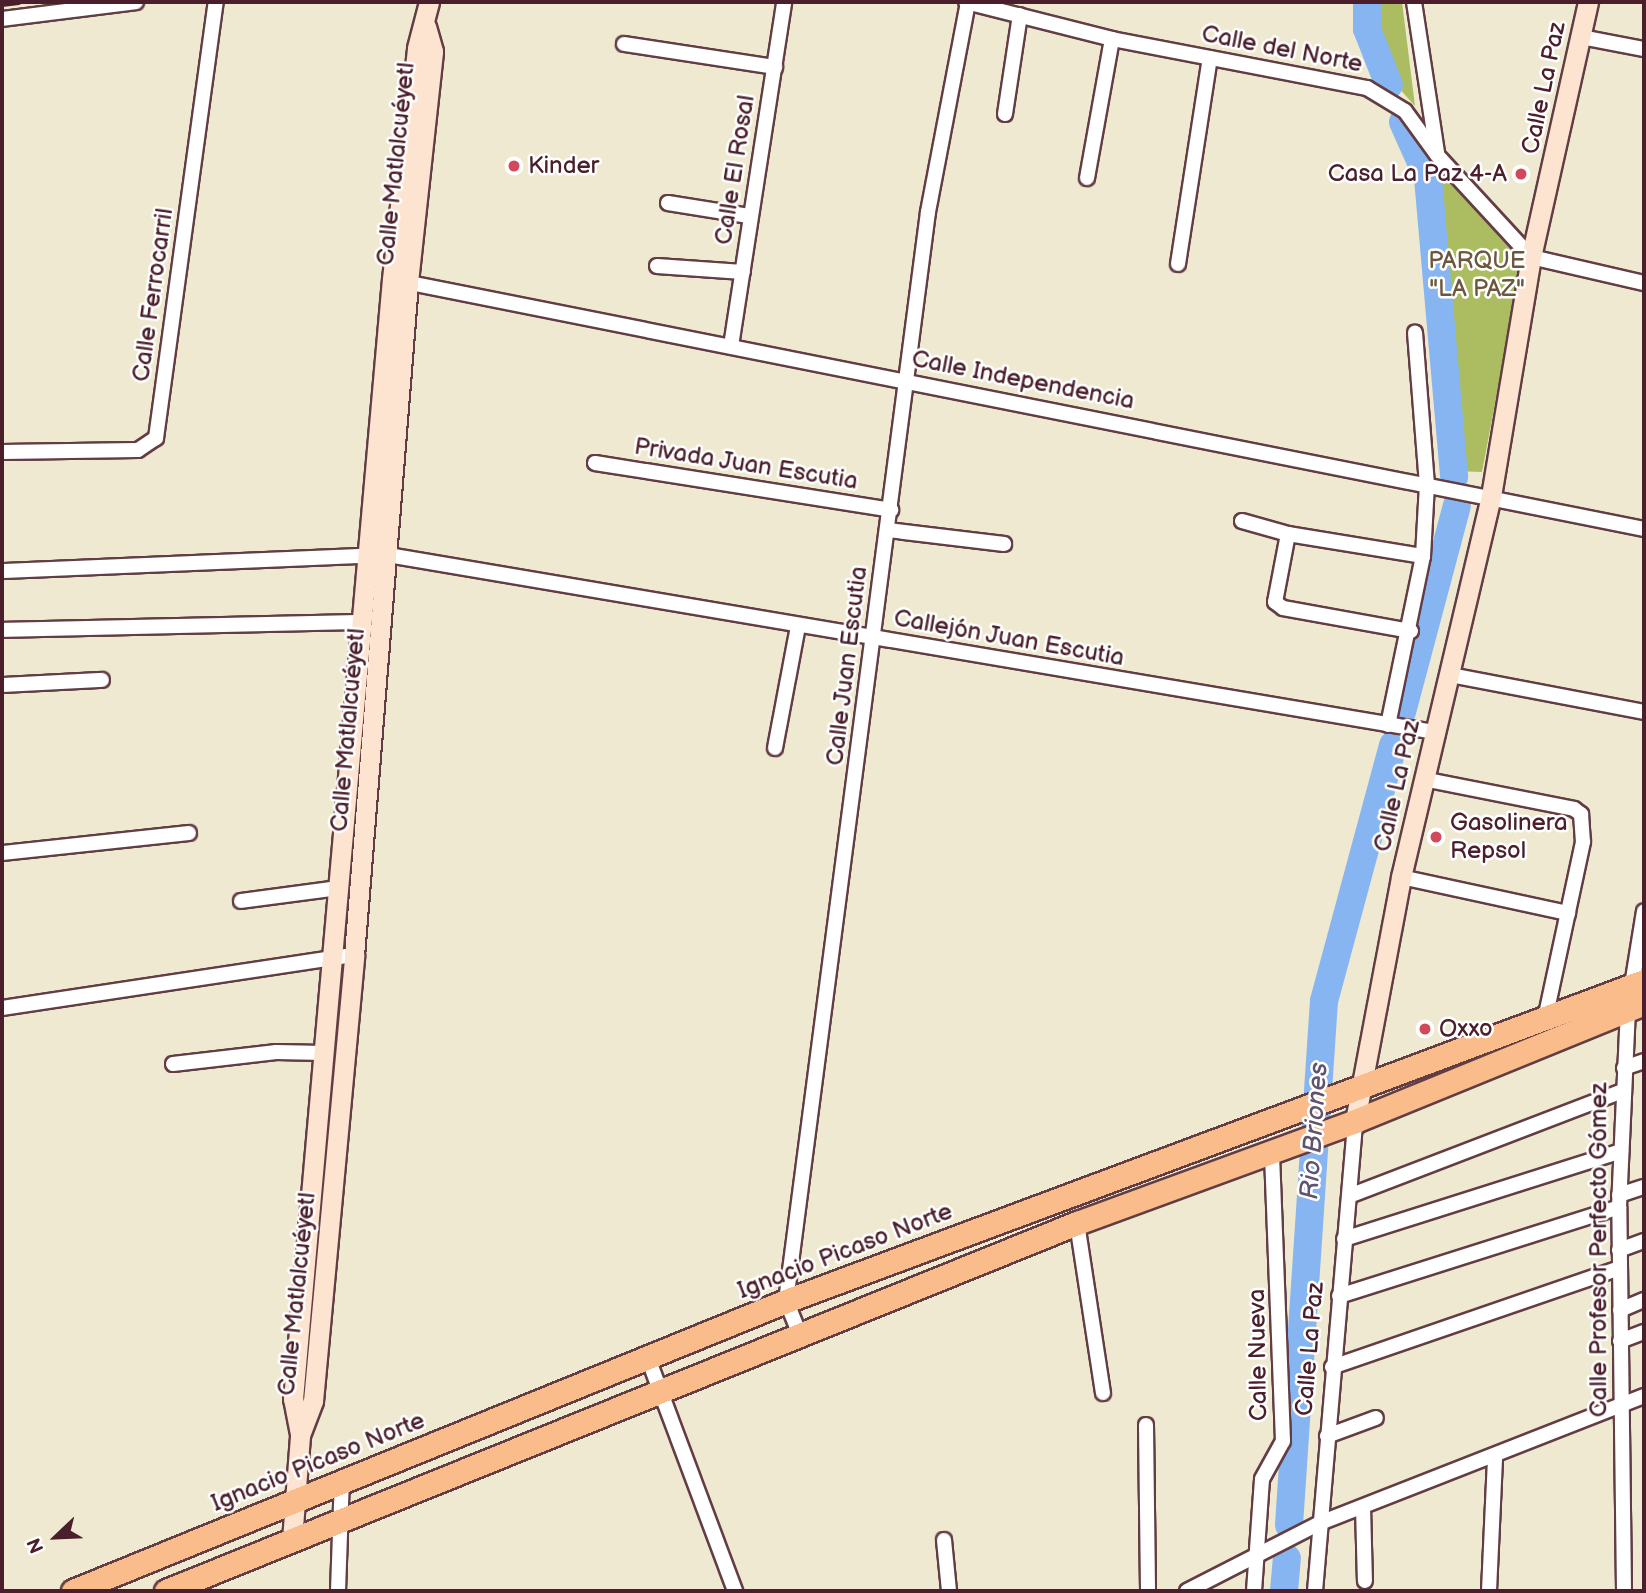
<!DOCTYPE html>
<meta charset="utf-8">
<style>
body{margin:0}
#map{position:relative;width:1646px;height:1593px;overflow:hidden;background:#eee9d0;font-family:"Balsamiq Sans",sans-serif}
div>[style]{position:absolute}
.green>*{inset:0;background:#acbd61}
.river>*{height:28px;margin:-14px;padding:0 14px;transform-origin:14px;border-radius:14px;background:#86b5f1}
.roads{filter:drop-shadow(2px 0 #633d44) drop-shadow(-2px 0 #633d44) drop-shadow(0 2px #633d44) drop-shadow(0 -2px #633d44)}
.street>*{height:14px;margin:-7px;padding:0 7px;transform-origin:7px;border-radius:7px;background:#fff}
.secondary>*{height:19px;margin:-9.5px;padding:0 9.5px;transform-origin:9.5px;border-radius:9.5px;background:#fde4d0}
.primary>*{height:23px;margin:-11.5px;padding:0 11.5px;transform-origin:11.5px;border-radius:11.5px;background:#f9bc8a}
.rail>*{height:4.5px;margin:-2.25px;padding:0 2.25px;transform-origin:2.25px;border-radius:2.25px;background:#4a1f2b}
.dots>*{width:19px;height:19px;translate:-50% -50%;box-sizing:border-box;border:4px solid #fff;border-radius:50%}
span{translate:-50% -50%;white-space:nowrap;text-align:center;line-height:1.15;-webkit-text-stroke:5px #fff;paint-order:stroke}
.street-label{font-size:24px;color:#4a1f2b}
.poi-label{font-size:24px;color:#4a1f2b}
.left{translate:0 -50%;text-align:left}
.right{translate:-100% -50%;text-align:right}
.park-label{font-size:24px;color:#6c563e}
.water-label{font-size:26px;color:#5f5470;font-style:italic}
.frame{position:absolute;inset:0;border:4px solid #4a1f2b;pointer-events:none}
.north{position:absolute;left:21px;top:1502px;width:70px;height:70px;-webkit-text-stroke:5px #fff;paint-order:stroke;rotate:247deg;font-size:19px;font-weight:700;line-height:28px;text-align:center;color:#4a1f2b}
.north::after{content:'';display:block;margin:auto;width:24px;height:32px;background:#4a1f2b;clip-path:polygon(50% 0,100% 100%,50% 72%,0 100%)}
</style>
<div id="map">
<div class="green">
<div style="clip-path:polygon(1377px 2px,1402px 2px,1415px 106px,1397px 86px,1378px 31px)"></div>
<div style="clip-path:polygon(1429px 160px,1522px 261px,1482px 472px,1454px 471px)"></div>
</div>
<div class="river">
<div style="left:1367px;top:2px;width:27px;rotate:90deg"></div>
<div style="left:1367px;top:29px;width:60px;rotate:68.6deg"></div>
<div style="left:1403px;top:122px;width:61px;rotate:65.9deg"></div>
<div style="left:1428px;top:178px;width:300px;rotate:85deg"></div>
<div style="left:1402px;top:712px;width:213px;rotate:-75.1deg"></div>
<div style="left:1289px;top:1525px;width:525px;rotate:-86.18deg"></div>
<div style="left:1324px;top:1001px;width:265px;rotate:-74.9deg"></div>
<div style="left:1284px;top:1591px;width:33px;rotate:-85deg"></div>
</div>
<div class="roads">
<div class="street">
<div style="left:966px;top:2px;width:151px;rotate:14.2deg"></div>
<div style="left:1112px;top:39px;width:260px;rotate:10.9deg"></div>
<div style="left:1367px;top:88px;width:44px;rotate:31.2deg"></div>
<div style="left:1405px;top:111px;width:54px;rotate:54deg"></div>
<div style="left:1437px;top:155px;width:139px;rotate:47.3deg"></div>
<div style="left:1531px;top:257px;width:116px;rotate:13deg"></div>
<div style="left:1414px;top:2px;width:153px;rotate:81.3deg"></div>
<div style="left:2px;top:19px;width:135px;rotate:-7.2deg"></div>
<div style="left:1581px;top:37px;width:64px;rotate:10.8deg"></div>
<div style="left:624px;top:44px;width:153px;rotate:8.7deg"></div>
<div style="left:1005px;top:114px;width:100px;rotate:-81.4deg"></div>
<div style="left:1087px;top:178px;width:141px;rotate:-79.8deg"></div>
<div style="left:668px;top:203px;width:82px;rotate:9.1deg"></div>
<div style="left:1178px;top:264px;width:208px;rotate:-81.2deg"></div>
<div style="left:657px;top:266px;width:86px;rotate:4deg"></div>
<div style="left:400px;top:281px;width:1268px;rotate:11.27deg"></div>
<div style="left:731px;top:346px;width:348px;rotate:-81.2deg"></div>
<div style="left:2px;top:452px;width:136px;rotate:-0.8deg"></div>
<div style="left:138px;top:450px;width:22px;rotate:-34deg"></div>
<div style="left:156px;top:438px;width:440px;rotate:-82.2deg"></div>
<div style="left:595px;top:463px;width:300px;rotate:9deg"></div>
<div style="left:1242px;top:521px;width:48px;rotate:15.8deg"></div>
<div style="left:1288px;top:534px;width:137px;rotate:9.3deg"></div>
<div style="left:888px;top:530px;width:117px;rotate:6.9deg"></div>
<div style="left:1288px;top:534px;width:69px;rotate:100.8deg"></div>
<div style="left:1275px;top:602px;width:10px;rotate:37deg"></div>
<div style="left:1283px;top:608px;width:130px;rotate:10.2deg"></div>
<div style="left:2px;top:571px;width:386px;rotate:-2.4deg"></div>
<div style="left:388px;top:555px;width:1062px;rotate:9.6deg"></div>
<div style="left:2px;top:630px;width:360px;rotate:-1.3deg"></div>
<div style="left:1450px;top:675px;width:197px;rotate:10.8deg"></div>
<div style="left:2px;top:685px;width:100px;rotate:-2.9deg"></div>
<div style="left:1388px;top:725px;width:173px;rotate:-78.3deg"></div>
<div style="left:1423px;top:556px;width:71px;rotate:-86.8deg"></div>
<div style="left:1427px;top:485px;width:153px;rotate:-94.5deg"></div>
<div style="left:775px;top:748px;width:124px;rotate:-79.3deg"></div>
<div style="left:1423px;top:779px;width:154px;rotate:11.2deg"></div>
<div style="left:1574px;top:809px;width:9px;rotate:36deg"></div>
<div style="left:1581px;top:814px;width:28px;rotate:86deg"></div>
<div style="left:1583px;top:842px;width:181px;rotate:102.1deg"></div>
<div style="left:2px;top:853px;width:188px;rotate:-6.1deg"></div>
<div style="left:1401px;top:877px;width:171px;rotate:12.2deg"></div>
<div style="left:241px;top:901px;width:99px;rotate:-7.6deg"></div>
<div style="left:2px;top:1008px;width:356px;rotate:-8.6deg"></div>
<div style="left:173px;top:1064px;width:104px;rotate:-6.6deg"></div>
<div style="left:276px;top:1052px;width:48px;rotate:1.2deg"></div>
<div style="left:1624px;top:1068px;width:21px;rotate:-19deg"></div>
<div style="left:1619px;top:1195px;width:26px;rotate:-18deg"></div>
<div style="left:1349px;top:1196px;width:293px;rotate:-21deg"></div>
<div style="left:1077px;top:1223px;width:172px;rotate:81.3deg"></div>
<div style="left:1344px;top:1239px;width:291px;rotate:-17.6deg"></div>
<div style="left:1619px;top:1250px;width:27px;rotate:-20deg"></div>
<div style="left:1339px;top:1296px;width:294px;rotate:-17.6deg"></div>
<div style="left:1620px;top:1310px;width:26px;rotate:-23deg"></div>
<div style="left:800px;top:1335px;width:37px;rotate:-112deg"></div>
<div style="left:786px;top:1301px;width:1098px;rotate:-82.57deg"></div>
<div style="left:928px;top:212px;width:214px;rotate:-79.2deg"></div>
<div style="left:1620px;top:1341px;width:26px;rotate:-21deg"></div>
<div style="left:648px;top:1358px;width:249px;rotate:69.5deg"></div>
<div style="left:1332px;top:1367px;width:304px;rotate:-19deg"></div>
<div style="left:1146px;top:1425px;width:166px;rotate:89.3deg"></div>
<div style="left:1327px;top:1436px;width:52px;rotate:-20.2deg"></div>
<div style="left:1363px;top:1507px;width:74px;rotate:88.5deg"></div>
<div style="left:944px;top:1540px;width:51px;rotate:84.4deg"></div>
<div style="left:338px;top:1591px;width:112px;rotate:-88deg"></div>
<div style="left:1187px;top:1591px;width:149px;rotate:-27.1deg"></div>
<div style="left:1320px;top:1523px;width:348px;rotate:-21.4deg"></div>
<div style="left:1254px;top:1591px;width:112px;rotate:-85.9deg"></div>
<div style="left:1262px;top:1479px;width:43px;rotate:-61.1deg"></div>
<div style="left:1283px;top:1441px;width:290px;rotate:-92.2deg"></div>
<div style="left:1315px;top:1591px;width:472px;rotate:-85.1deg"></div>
<div style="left:1489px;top:1591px;width:133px;rotate:-87.4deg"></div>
<div style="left:1624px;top:1591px;width:384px;rotate:-90.7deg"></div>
<div style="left:1619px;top:1207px;width:197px;rotate:-87.4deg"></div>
<div style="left:1628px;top:1010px;width:100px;rotate:-80.8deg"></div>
</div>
<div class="secondary">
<div style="left:1355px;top:1121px;width:248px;rotate:-79.3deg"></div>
<div style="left:1401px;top:877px;width:391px;rotate:-76.7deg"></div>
<div style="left:1491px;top:496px;width:242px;rotate:-80.5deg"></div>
<div style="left:1531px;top:257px;width:261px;rotate:-77.4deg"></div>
<div style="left:300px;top:1434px;width:36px;rotate:-101deg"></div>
<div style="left:293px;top:1399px;width:1124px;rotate:-84.95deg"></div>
<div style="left:392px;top:279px;width:232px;rotate:-83.8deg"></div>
<div style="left:417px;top:48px;width:48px;rotate:-75.4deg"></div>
<div style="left:292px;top:1540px;width:105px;rotate:-85.6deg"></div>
<div style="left:300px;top:1435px;width:36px;rotate:-69deg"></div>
<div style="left:313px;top:1401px;width:448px;rotate:-84.7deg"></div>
<div style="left:354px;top:955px;width:675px;rotate:-85.41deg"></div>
<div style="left:408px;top:282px;width:232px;rotate:-83.8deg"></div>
<div style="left:433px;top:51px;width:25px;rotate:-106deg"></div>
</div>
<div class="primary">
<div style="left:73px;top:1591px;width:770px;rotate:-22.13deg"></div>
<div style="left:786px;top:1301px;width:916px;rotate:-20.45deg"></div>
<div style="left:166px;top:1591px;width:983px;rotate:-22deg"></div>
<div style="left:1077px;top:1223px;width:296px;rotate:-20.1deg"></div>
<div style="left:1355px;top:1121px;width:312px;rotate:-22.2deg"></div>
</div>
</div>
<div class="rail">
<div style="left:2px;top:4px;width:16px;rotate:-7deg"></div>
</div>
<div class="dots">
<div style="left:514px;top:166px;background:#d1495b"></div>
<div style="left:1521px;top:174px;background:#d1495b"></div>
<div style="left:1436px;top:837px;background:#d1495b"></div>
<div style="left:1425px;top:1029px;background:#d1495b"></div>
</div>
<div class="street-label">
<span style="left:1282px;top:49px;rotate:11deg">Calle del Norte</span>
<span style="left:1544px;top:88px;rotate:-78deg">Calle La Paz</span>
<span style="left:396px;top:164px;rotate:-84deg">Calle Matlalcuéyetl</span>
<span style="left:735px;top:170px;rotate:-81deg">Calle El Rosal</span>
<span style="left:153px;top:295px;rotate:-82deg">Calle Ferrocarril</span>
<span style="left:1023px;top:380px;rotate:11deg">Calle Independencia</span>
<span style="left:746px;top:464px;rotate:9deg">Privada Juan Escutia</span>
<span style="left:1009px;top:638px;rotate:10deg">Callejón Juan Escutia</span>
<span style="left:847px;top:666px;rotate:-83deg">Calle Juan Escutia</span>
<span style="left:348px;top:730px;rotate:-85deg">Calle Matlalcuéyetl</span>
<span style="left:1397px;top:786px;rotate:-77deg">Calle La Paz</span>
<span style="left:1599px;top:1250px;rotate:-90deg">Calle Profesor Perfecto Gómez</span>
<span style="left:845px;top:1251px;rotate:-21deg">Ignacio Picaso Norte</span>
<span style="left:297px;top:1294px;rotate:-84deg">Calle Matlalcuéyetl</span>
<span style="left:1310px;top:1349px;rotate:-85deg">Calle La Paz</span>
<span style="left:1258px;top:1355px;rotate:-91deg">Calle Nueva</span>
<span style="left:318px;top:1462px;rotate:-22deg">Ignacio Picaso Norte</span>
</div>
<div class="poi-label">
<span class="left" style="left:528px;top:166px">Kinder</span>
<span class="right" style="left:1507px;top:174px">Casa La Paz 4-A</span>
<span class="left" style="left:1450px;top:837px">Gasolinera<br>Repsol</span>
<span class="left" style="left:1439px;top:1029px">Oxxo</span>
</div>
<div class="park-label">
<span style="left:1477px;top:275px">PARQUE<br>"LA PAZ"</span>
</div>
<div class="water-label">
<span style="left:1315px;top:1131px;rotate:-86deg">Rio Briones</span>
</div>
<div class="frame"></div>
<div class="north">N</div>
</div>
